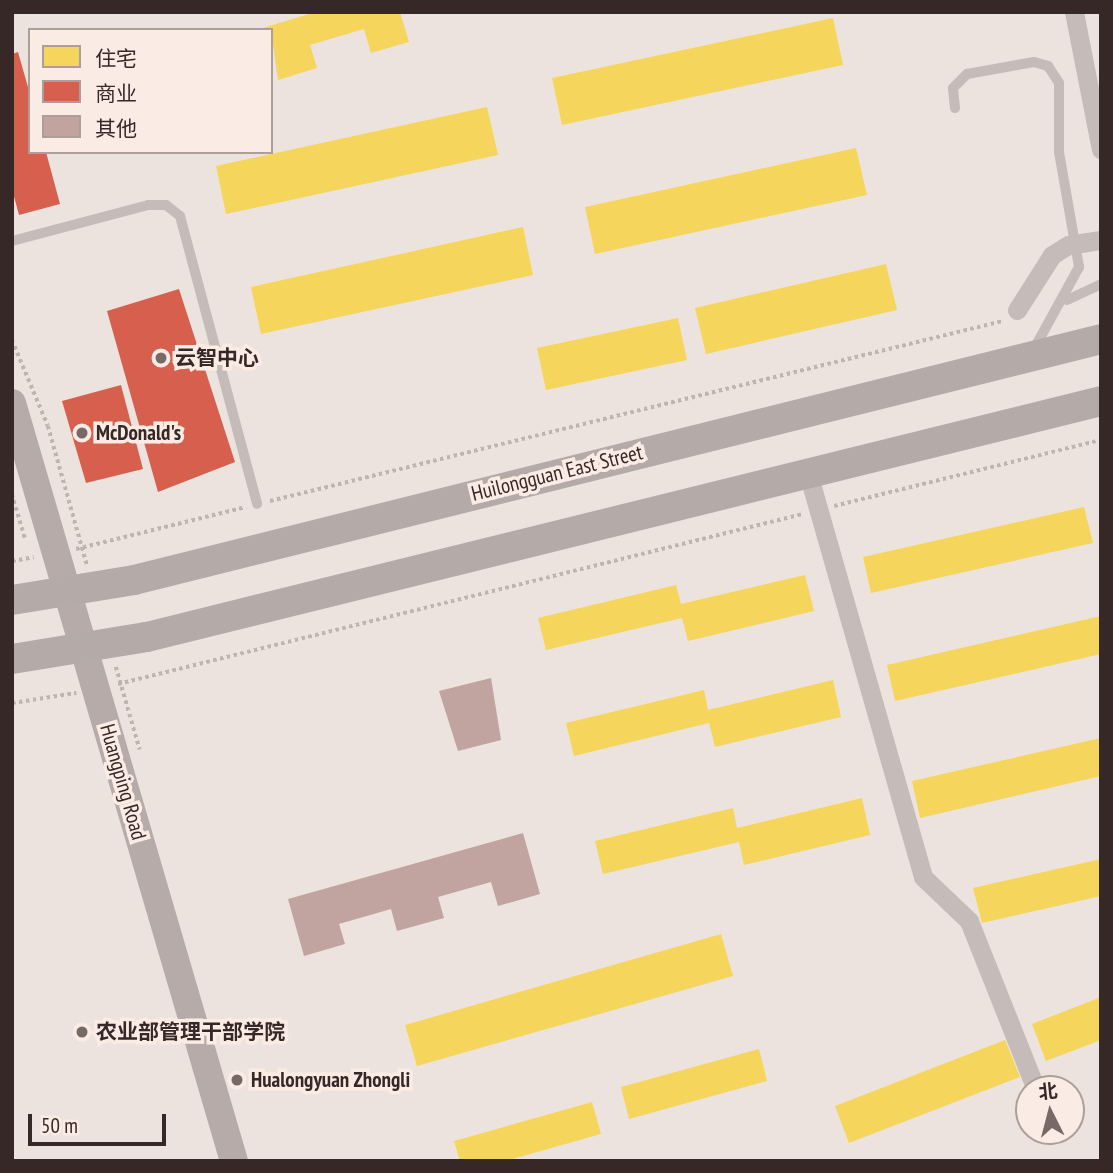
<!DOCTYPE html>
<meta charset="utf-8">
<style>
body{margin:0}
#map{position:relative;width:1113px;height:1173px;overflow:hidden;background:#ece3de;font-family:"PT Sans Narrow","Noto Sans SC",sans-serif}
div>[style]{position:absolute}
.homes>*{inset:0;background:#f6d55c}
.shops>*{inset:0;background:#d6604d}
.building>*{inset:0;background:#c1a39f}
.path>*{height:3.5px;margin-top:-1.75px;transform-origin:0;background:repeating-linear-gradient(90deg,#beb4b0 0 3.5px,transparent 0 7px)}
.lane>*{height:10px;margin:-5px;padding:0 5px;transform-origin:5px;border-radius:5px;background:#c5bbb8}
.street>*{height:19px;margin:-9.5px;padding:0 9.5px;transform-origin:9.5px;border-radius:9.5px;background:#c5bbb8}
.secondary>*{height:28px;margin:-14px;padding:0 14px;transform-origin:14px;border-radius:14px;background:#b6aba8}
.primary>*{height:30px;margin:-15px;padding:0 15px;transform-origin:15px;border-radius:15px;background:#b4aaa7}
.dots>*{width:19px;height:19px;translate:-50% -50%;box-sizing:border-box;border:4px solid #faece5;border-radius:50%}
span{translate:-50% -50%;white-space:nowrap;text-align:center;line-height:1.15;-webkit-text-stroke:7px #faece5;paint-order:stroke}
.poi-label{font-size:21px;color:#362826;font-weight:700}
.left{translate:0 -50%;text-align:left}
.street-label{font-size:21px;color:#362826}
.frame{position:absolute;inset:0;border:14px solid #362826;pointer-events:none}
.legend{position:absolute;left:28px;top:28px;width:245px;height:126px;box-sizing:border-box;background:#faece5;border:2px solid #ac9e99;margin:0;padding:9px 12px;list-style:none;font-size:21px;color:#362826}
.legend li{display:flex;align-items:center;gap:14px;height:35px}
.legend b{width:35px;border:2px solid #ac9e99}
.north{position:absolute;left:1015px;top:1075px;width:70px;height:70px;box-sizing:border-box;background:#faece5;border:2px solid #ac9e99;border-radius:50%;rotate:354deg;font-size:19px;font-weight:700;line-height:28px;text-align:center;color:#362826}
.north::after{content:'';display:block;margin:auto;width:24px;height:32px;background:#766966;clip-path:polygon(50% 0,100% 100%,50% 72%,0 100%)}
.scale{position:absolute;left:28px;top:1114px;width:138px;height:32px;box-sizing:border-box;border:4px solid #362826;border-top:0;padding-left:9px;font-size:21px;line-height:24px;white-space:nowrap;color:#362826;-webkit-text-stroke:5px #faece5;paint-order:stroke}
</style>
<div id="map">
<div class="homes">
<div style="clip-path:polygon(316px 12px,400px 12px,409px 42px,371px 53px,364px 29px,310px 45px,317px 68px,278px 80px,271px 30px,259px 29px)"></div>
<div style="clip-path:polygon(833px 18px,843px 65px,562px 125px,552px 78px)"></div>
<div style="clip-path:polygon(487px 107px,498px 155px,226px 214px,216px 166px)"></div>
<div style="clip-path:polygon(856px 148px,867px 195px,595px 254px,585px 207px)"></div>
<div style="clip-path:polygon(523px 227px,533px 275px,261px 334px,251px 287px)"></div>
<div style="clip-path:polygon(886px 264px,897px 310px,706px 354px,695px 308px)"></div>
<div style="clip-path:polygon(678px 318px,687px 360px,546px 390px,537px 348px)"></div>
<div style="clip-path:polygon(1084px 507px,1093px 543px,871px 593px,863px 557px)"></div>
<div style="clip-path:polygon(805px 575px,814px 611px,688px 641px,682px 618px,546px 650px,538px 618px,676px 585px,681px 604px)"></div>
<div style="clip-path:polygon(1101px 616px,1101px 654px,895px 701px,887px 665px)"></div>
<div style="clip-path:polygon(833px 680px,841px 717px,715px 747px,709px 723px,574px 756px,566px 723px,704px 690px,708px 710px)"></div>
<div style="clip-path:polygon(1101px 738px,1101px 776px,920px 818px,912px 781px)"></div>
<div style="clip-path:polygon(862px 798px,870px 835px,744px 865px,739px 842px,603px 874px,595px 841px,733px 808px,737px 828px)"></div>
<div style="clip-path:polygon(1101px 859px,1101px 896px,982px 923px,973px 888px)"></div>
<div style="clip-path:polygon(721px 934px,733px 976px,417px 1066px,405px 1025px)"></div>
<div style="clip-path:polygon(1101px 997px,1101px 1040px,1046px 1061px,1032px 1024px)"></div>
<div style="clip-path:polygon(1005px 1040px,1020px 1077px,849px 1143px,835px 1106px)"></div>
<div style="clip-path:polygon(759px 1049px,767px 1081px,629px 1119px,621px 1087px)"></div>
<div style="clip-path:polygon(592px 1102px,601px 1134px,505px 1161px,460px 1161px,454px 1141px)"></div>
</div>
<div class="shops">
<div style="clip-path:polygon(18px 52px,30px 94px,30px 152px,46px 152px,60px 204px,19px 215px,12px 189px,12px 54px)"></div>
<div style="clip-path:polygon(179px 289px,235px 462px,158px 492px,107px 311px)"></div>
<div style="clip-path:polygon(121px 385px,143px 469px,86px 483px,62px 401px)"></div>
</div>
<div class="building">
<div style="clip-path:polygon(491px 678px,501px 740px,458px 751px,439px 691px)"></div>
<div style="clip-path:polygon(523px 833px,540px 894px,498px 906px,491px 882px,438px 897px,444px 918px,397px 931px,391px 909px,339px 924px,345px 944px,304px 956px,288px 899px)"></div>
</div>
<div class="path">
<div style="left:12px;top:340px;width:93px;rotate:67.3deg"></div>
<div style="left:48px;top:426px;width:144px;rotate:74.3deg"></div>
<div style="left:12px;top:494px;width:46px;rotate:73.5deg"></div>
<div style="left:270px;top:501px;width:755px;rotate:-13.8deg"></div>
<div style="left:834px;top:506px;width:275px;rotate:-13.9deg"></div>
<div style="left:76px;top:549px;width:175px;rotate:-13.9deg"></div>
<div style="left:12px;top:561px;width:22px;rotate:-10deg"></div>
<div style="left:116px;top:667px;width:86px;rotate:73.9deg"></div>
<div style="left:118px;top:684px;width:706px;rotate:-13.94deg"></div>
<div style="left:12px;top:703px;width:65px;rotate:-8.9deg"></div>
</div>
<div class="lane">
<div style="left:955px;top:108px;width:20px;rotate:-96deg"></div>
<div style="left:953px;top:88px;width:20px;rotate:-45deg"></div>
<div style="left:967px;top:74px;width:68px;rotate:-10.2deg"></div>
<div style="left:1034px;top:62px;width:15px;rotate:16deg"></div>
<div style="left:1048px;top:66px;width:20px;rotate:57deg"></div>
<div style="left:1059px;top:83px;width:69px;rotate:90deg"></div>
<div style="left:1059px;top:152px;width:117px;rotate:80.1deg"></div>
<div style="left:1079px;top:267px;width:91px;rotate:118.8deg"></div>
<div style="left:12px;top:241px;width:141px;rotate:-14.8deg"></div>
<div style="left:148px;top:205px;width:18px"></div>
<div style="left:166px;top:205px;width:18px;rotate:38deg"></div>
<div style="left:180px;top:216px;width:298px;rotate:75deg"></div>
<div style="left:1067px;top:300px;width:38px;rotate:-25deg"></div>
</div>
<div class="street">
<div style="left:1074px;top:12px;width:140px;rotate:78.9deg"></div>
<div style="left:1081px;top:243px;width:20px;rotate:-9deg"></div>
<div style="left:1017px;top:310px;width:65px;rotate:-57.5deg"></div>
<div style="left:1052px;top:255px;width:19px;rotate:-32deg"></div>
<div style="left:808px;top:473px;width:420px;rotate:74.1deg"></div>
<div style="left:923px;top:877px;width:64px;rotate:43.7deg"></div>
<div style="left:969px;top:921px;width:181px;rotate:68.3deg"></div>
</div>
<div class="secondary">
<div style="left:12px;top:403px;width:790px;rotate:73.68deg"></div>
</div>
<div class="primary">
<div style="left:12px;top:600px;width:124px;rotate:-9.3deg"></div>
<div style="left:134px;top:580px;width:997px;rotate:-13.99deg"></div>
<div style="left:12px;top:659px;width:137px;rotate:-9.3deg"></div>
<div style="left:147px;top:637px;width:983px;rotate:-13.89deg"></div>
</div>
<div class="dots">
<div style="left:161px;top:358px;background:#766966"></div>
<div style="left:82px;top:433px;background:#766966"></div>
<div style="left:82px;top:1032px;background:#766966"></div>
<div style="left:237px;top:1080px;background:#766966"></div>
</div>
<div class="poi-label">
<span class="left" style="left:175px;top:358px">云智中心</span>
<span class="left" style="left:96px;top:433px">McDonald's</span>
<span class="left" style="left:96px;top:1032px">农业部管理干部学院</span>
<span class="left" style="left:251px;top:1080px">Hualongyuan Zhongli</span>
</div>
<div class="street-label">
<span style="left:557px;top:473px;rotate:-14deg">Huilongguan East Street</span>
<span style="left:123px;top:782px;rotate:74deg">Huangping Road</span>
</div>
<div class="frame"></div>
<ul class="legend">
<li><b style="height:19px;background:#f6d55c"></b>住宅</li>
<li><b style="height:19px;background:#d6604d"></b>商业</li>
<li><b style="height:19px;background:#c1a39f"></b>其他</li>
</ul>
<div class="north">北</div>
<div class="scale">50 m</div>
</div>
